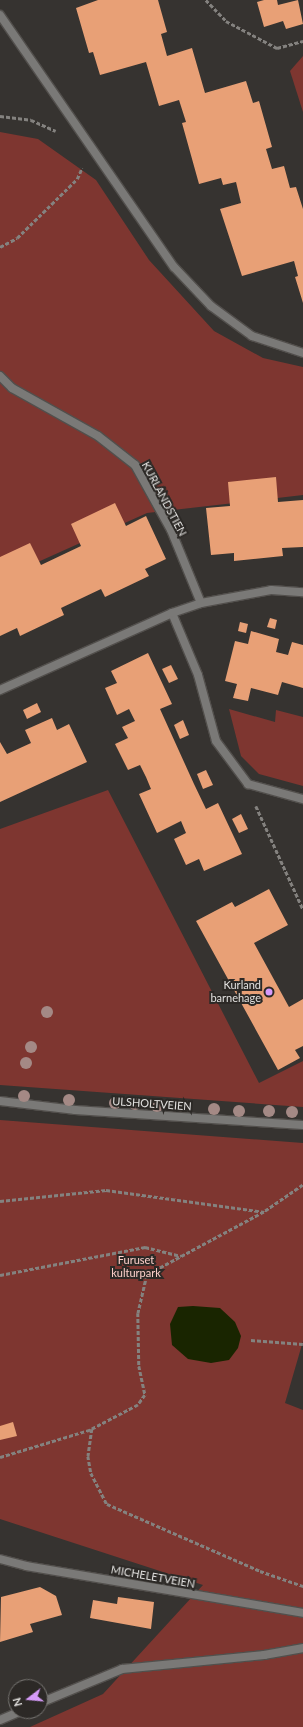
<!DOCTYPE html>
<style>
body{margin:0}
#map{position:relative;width:303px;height:1727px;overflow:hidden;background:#363330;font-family:Lato,sans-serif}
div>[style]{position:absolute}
.green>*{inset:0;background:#7e3630}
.water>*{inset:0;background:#192500}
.building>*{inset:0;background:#e8a076}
.path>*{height:2.5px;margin-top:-1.25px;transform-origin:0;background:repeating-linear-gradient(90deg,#84827f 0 4px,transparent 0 6px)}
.roads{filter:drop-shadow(1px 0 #524f4c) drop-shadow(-1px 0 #524f4c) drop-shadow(0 1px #524f4c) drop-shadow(0 -1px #524f4c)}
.service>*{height:8px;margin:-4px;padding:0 4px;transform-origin:4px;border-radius:4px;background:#7a7977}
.minor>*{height:8px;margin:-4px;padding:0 4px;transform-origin:4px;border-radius:4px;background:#7a7977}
.trees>*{width:12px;height:12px;margin:-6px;border-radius:50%;background:#a48985}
.dots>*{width:11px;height:11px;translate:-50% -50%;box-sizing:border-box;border:2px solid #2c2926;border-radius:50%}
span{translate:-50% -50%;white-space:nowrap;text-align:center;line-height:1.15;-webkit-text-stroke:4px #2c2926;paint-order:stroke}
.street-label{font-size:11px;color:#e2e1df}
.poi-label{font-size:11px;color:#e2e1df}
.right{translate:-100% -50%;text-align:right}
.park-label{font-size:11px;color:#fed0ca}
.north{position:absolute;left:8px;top:1679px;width:40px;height:40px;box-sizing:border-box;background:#2c2926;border:1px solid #757370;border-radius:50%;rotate:254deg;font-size:11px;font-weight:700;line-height:16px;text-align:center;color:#e2e1df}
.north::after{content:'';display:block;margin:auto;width:14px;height:18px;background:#d69bfa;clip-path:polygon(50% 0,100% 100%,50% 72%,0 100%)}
</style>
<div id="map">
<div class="green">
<div style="clip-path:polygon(303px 56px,303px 112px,290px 71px)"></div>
<div style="clip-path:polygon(0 132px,38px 139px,96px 180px,149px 260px,214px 331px,263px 358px,303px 367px,303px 495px,147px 513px,0 579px)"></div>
<div style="clip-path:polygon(229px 709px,275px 722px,276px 710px,303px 717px,303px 786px,259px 774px,241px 756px)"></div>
<div style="clip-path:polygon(108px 790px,259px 1083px,303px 1061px,303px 1107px,0 1085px,0 829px)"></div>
<div style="clip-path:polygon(0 1120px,303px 1143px,303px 1341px,285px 1403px,303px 1410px,303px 1727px,30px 1727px,103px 1694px,203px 1585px,0 1519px)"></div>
</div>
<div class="water">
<div style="clip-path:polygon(193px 1306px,220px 1308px,235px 1322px,241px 1336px,238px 1348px,229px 1360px,211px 1363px,188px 1359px,172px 1345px,170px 1324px,178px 1307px)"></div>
</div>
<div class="building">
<div style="clip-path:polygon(98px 0,158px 0,167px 32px,161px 34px,167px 56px,192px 48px,205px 93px,246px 81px,253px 103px,259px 101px,272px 147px,266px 149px,272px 169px,284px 166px,290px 188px,296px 187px,303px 209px,303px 303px,295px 277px,298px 276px,294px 261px,242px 276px,220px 209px,241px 203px,236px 182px,223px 185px,221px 178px,199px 184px,182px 123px,186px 122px,179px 100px,159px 106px,146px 62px,100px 75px,93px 52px,89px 53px,76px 8px)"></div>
<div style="clip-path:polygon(264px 0,277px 0,278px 5px,298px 0,303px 24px,286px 29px,283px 21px,264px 27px,257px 2px)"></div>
<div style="clip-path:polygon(276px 477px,278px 502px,303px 500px,303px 547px,282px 548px,283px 556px,234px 561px,234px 553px,211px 555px,206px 508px,230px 506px,228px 482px)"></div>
<div style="clip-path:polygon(115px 503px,126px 526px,146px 516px,166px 559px,145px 569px,149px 576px,105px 597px,101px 589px,61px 608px,64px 615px,20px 636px,17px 628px,0 636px,0 557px,30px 543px,41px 565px,81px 546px,71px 524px)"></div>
<div style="clip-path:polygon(270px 618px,277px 620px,275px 629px,267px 627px)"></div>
<div style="clip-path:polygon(240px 622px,248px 624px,246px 633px,238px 631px)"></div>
<div style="clip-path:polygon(251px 631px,279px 639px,276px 652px,288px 655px,292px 642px,303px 645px,303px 688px,282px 682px,278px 695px,251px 688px,248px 701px,233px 698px,237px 684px,225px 681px,235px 641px,248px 644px)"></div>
<div style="clip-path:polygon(148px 653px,172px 704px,160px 709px,194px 784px,206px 809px,218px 803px,242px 854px,204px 871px,199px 859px,186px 865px,174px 839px,186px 833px,181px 821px,157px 833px,139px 794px,151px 789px,146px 777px,140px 765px,128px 770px,115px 744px,128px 738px,122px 727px,135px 721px,129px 709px,117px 715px,105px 688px,117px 683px,111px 671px)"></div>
<div style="clip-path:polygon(171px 665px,178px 679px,169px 683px,162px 669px)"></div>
<div style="clip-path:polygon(37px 703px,41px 712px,27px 719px,23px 710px)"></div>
<div style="clip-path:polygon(52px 718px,57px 730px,69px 724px,87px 762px,0 802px,0 742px,7px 754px,31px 743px,25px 730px)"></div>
<div style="clip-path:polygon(183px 720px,189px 735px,180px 739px,174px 725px)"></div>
<div style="clip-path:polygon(206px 770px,213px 785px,203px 789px,197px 774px)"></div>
<div style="clip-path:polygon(241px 814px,248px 829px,239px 833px,232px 819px)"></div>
<div style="clip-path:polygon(269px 889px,288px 925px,254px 943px,289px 1007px,303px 999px,303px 1046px,295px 1050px,300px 1058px,278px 1070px,196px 921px,232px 902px,235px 907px)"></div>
<div style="clip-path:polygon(13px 1422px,17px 1436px,0 1440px,0 1426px)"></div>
<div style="clip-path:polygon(40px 1587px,56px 1596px,62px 1615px,30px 1624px,33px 1632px,0 1642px,1px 1597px)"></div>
<div style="clip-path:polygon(118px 1597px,154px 1602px,151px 1629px,90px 1618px,93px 1600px,117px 1604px)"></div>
</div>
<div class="path">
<div style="left:206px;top:0;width:29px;rotate:46deg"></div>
<div style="left:226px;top:21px;width:58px;rotate:27.9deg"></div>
<div style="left:277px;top:48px;width:27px;rotate:-15deg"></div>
<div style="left:0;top:116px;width:31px;rotate:7deg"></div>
<div style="left:31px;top:120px;width:27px;rotate:24deg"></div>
<div style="left:0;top:247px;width:19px;rotate:-28deg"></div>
<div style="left:17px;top:238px;width:84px;rotate:-44.5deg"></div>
<div style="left:77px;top:179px;width:12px;rotate:-66deg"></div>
<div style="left:256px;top:806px;width:113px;rotate:65.5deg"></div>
<div style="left:303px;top:1185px;width:47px;rotate:145.3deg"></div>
<div style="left:264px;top:1212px;width:133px;rotate:151.7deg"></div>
<div style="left:147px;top:1275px;width:39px;rotate:103deg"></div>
<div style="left:138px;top:1313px;width:53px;rotate:88.9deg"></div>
<div style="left:139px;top:1366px;width:30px;rotate:78deg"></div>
<div style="left:145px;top:1395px;width:12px;rotate:125deg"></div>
<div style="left:138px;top:1405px;width:52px;rotate:152.4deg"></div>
<div style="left:92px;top:1429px;width:27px;rotate:98deg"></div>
<div style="left:88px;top:1456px;width:17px;rotate:80deg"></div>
<div style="left:91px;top:1473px;width:35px;rotate:63deg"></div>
<div style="left:107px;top:1504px;width:167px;rotate:23.6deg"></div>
<div style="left:260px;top:1571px;width:46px;rotate:19.2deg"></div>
<div style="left:0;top:1201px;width:107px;rotate:-5.9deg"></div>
<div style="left:106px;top:1190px;width:160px;rotate:7.9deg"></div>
<div style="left:0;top:1275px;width:148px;rotate:-10.9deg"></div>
<div style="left:145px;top:1247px;width:37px;rotate:14deg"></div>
<div style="left:251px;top:1340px;width:52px;rotate:4.4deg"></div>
<div style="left:0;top:1457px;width:96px;rotate:-16.9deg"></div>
</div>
<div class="roads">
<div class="service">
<div style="left:0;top:15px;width:306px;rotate:55.4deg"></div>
<div style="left:174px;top:267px;width:54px;rotate:46.5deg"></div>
<div style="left:211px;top:306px;width:51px;rotate:36.2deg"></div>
<div style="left:252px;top:336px;width:54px;rotate:18.4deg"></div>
</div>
<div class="minor">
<div style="left:0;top:376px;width:17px;rotate:45deg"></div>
<div style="left:12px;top:388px;width:98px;rotate:29.2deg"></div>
<div style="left:98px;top:436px;width:47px;rotate:38.1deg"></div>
<div style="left:135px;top:465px;width:74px;rotate:61deg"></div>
<div style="left:171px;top:530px;width:79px;rotate:67.7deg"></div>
<div style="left:172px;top:613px;width:67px;rotate:67.2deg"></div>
<div style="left:198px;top:675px;width:68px;rotate:74.7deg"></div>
<div style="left:216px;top:741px;width:54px;rotate:53.3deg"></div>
<div style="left:248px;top:784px;width:57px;rotate:15.3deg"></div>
<div style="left:0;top:690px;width:188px;rotate:-24.1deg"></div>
<div style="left:172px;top:613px;width:31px;rotate:-19deg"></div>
<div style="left:201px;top:603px;width:71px;rotate:-10.5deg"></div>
<div style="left:271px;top:590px;width:32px;rotate:4deg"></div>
<div style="left:0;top:1101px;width:76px;rotate:6.8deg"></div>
<div style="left:75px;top:1110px;width:228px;rotate:3.8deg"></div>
<div style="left:0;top:1559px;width:27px;rotate:15deg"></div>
<div style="left:26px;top:1566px;width:281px;rotate:9.6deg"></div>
<div style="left:40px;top:1703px;width:89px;rotate:-22.5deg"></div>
<div style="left:122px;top:1669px;width:143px;rotate:-5.6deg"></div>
<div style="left:264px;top:1655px;width:40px;rotate:-10deg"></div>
<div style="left:0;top:1720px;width:23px;rotate:-23deg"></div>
</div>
</div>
<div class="trees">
<div style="left:47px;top:1012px"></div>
<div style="left:31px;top:1047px"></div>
<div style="left:26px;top:1063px"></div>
<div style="left:24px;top:1096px"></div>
<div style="left:69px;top:1100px"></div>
<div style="left:115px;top:1103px"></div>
<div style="left:135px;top:1104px"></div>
<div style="left:157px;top:1106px"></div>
<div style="left:182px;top:1106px"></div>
<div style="left:214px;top:1109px"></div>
<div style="left:239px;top:1111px"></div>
<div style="left:269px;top:1111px"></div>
<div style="left:292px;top:1112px"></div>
</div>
<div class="dots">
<div style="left:269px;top:992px;background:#d69bfa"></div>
</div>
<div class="street-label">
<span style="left:164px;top:499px;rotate:62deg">KURLANDSTIEN</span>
<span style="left:152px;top:1104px;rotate:4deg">ULSHOLTVEIEN</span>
<span style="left:153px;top:1577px;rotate:10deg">MICHELETVEIEN</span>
</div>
<div class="poi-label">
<span class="right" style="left:261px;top:992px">Kurland<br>barnehage</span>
</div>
<div class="park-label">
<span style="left:136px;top:1267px">Furuset<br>kulturpark</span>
</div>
<div class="north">N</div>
</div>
